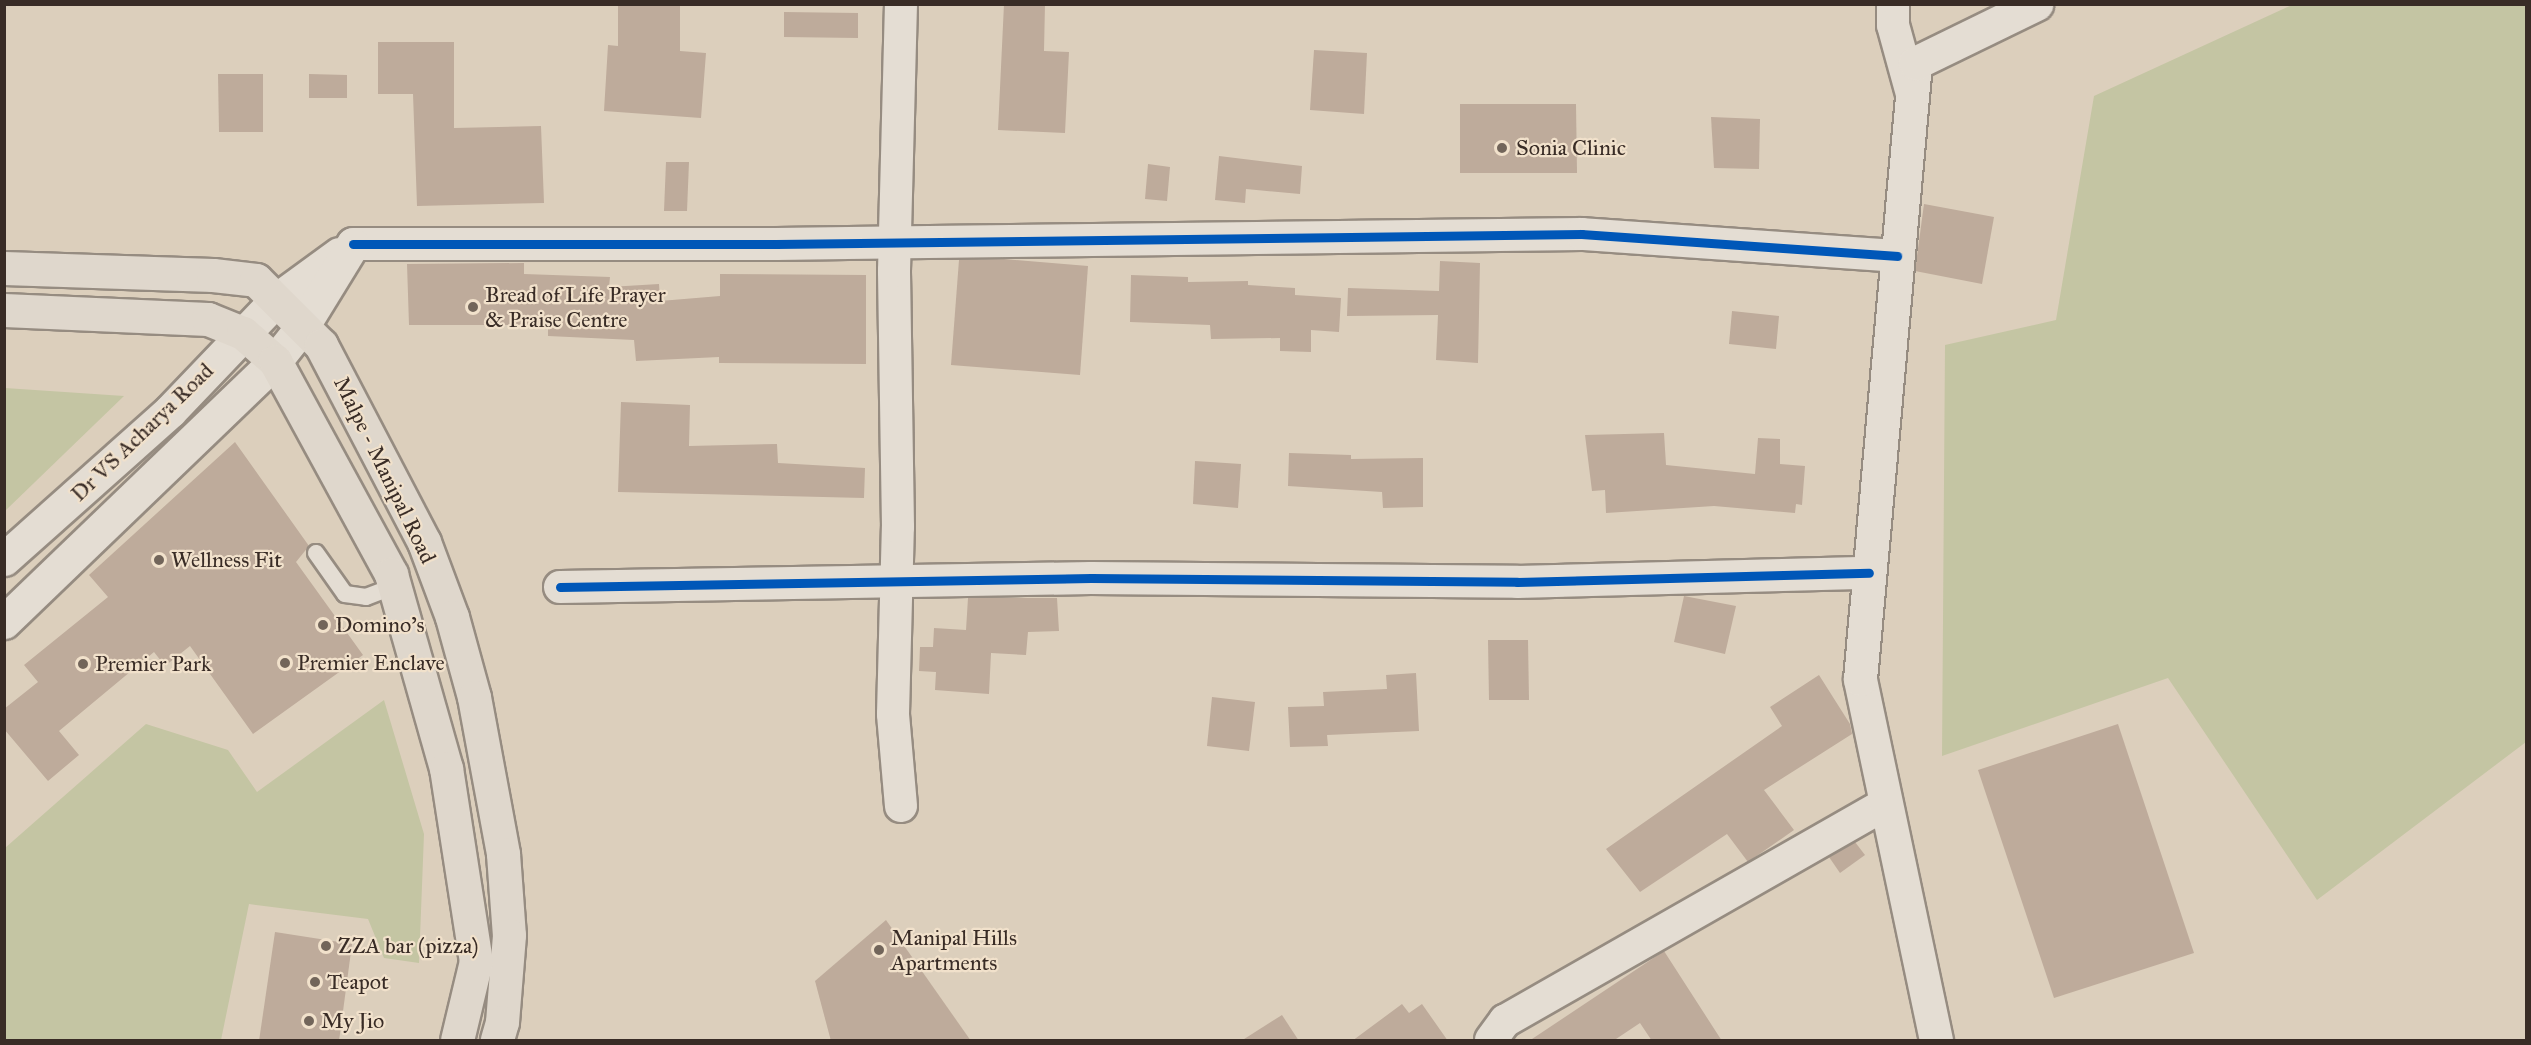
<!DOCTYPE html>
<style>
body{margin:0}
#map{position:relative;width:2531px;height:1045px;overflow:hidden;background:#dccfbc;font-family:"IM FELL Great Primer",serif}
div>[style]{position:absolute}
.green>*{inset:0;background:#c4c5a3}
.building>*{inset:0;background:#beab9b}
.roads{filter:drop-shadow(2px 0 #968c81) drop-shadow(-2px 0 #968c81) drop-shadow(0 2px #968c81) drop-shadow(0 -2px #968c81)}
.service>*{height:16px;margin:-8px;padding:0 8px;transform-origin:8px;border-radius:8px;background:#e4ddd3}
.minor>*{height:32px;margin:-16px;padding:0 16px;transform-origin:16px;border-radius:16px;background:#e4ddd3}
.tertiary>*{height:33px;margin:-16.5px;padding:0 16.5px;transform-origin:16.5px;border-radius:16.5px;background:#e4ddd3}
.secondary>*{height:33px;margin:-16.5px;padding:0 16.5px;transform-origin:16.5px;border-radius:16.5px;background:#e4ddd3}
.trunk>*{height:33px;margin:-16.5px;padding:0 16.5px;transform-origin:16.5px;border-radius:16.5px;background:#dfd7cc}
.cycleway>*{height:9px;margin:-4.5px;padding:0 4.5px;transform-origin:4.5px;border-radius:4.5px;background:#0057b8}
.dots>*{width:16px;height:16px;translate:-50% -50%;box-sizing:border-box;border:3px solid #f1e1cb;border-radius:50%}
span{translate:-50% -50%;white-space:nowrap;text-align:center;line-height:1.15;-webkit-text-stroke:4.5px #f1e1cb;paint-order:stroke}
.poi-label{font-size:22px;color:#392c26}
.left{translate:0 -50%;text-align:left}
.street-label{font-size:22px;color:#392c26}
.frame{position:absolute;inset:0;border:6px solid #392c26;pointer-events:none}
</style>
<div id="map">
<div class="green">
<div style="clip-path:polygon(2292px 5px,2526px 5px,2526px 742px,2317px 900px,2168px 678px,1942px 756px,1945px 345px,2056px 320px,2094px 96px)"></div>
<div style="clip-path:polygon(5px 388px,124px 396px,5px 511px,4px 388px)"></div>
<div style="clip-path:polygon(384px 700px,424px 834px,419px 963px,384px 958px,368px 919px,249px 904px,221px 1040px,5px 1040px,5px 848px,146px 724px,228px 750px,257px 792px)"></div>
</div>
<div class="building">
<div style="clip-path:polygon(618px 4px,680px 4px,680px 51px,706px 53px,701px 118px,604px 111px,608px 45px,618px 46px)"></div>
<div style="clip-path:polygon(1004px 4px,1045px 4px,1044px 51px,1069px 52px,1065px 133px,998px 130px)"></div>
<div style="clip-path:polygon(784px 12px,858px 13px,858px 38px,784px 37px)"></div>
<div style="clip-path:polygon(378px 42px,454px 42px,454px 128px,541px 126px,544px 203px,417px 206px,413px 94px,378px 94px)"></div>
<div style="clip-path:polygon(1314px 50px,1367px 53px,1364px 114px,1310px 110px)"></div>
<div style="clip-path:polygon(218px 74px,263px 74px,263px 132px,219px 132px)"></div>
<div style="clip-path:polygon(309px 74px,347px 75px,347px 98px,309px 98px)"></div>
<div style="clip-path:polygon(1460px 104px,1576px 104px,1577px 173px,1460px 173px)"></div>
<div style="clip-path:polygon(1711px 117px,1760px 119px,1759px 169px,1714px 168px)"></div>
<div style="clip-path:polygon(1219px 156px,1302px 166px,1300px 194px,1246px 189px,1245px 203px,1215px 200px)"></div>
<div style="clip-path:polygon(666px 162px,689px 162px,687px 211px,664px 211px)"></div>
<div style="clip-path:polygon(1148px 164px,1170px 167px,1167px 201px,1145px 199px)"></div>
<div style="clip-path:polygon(1924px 204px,1994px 217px,1982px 284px,1915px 271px)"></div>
<div style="clip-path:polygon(1004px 259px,1088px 266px,1080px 375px,951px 365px,959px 260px)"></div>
<div style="clip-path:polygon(1440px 261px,1480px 263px,1478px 363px,1436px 360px,1438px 315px,1347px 316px,1348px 288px,1439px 291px)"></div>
<div style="clip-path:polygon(524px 263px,524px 274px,610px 277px,609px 287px,659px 284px,660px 301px,720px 296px,720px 274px,866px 275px,866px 364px,719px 363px,719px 357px,636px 361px,634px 340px,548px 336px,548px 325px,409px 325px,407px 264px)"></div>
<div style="clip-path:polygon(1131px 275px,1188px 277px,1188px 282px,1248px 281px,1248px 285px,1295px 288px,1295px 295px,1341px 298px,1339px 332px,1311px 330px,1311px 352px,1280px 351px,1280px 338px,1211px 339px,1210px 325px,1130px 322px)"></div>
<div style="clip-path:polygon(1732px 311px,1779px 316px,1776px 349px,1729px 344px)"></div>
<div style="clip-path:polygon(621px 402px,690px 405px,689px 446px,777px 444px,778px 463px,865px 468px,864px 498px,618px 492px)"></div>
<div style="clip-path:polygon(1664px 433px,1666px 465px,1755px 474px,1758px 438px,1780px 439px,1780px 464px,1805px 466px,1802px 505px,1796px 504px,1795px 513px,1714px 506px,1606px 513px,1605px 490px,1592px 491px,1585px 435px)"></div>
<div style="clip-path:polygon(235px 442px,309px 546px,296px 562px,363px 655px,253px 734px,190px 646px,165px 666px,154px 652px,59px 731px,79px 755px,48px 781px,4px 729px,4px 709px,38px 682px,24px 665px,108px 597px,89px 575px)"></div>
<div style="clip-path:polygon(1289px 453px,1351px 455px,1351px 459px,1423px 458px,1423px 507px,1383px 508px,1382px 492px,1288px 486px)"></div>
<div style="clip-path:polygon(1195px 461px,1241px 464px,1238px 508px,1193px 504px)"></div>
<div style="clip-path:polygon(1684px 596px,1736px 606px,1725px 654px,1674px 642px)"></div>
<div style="clip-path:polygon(968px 598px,1057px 598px,1059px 631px,1028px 632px,1026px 655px,991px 653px,989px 694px,935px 690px,936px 672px,919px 671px,920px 647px,933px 647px,934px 628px,966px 630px)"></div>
<div style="clip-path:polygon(1488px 640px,1528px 640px,1529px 700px,1489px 700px)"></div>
<div style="clip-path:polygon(1416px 673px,1419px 731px,1327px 735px,1328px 746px,1290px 747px,1288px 707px,1324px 706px,1323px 692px,1387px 689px,1386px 675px)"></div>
<div style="clip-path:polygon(1819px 675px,1850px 724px,1852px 734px,1764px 790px,1794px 830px,1748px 862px,1727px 834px,1640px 892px,1606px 849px,1782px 726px,1770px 707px)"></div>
<div style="clip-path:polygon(1212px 697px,1255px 702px,1249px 751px,1207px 746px)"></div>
<div style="clip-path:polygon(2118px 724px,2194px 953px,2054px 998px,1978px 770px)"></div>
<div style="clip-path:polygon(1855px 842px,1865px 855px,1840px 873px,1829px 857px)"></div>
<div style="clip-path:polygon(886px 920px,971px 1041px,831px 1041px,815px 981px)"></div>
<div style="clip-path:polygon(275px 932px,352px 944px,339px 1041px,259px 1041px)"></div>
<div style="clip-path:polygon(1664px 951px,1722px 1041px,1652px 1041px,1640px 1023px,1613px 1041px,1529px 1041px)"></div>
<div style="clip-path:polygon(1402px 1004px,1409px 1013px,1422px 1004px,1448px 1041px,1352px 1041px)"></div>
<div style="clip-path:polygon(1282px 1015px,1299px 1041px,1241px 1041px)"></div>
</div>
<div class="roads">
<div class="service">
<div style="left:316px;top:553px;width:50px;rotate:54.7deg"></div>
<div style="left:345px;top:594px;width:21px;rotate:8deg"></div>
<div style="left:366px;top:597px;width:31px;rotate:-21deg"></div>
</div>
<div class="minor">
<div style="left:1893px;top:4px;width:21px;rotate:90deg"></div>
<div style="left:1893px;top:25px;width:72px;rotate:74.6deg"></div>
<div style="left:353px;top:244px;width:423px"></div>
<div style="left:776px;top:244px;width:806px;rotate:-0.71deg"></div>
<div style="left:1582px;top:234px;width:316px;rotate:4deg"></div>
<div style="left:560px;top:587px;width:531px;rotate:-0.97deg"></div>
<div style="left:1091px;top:578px;width:426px;rotate:0.5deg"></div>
<div style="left:1517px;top:582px;width:352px;rotate:-1.5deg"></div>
<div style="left:901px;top:806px;width:92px;rotate:-95deg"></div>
<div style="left:893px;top:714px;width:187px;rotate:-88.5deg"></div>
<div style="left:898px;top:527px;width:256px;rotate:-90.9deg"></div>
<div style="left:894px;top:271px;width:267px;rotate:-88.5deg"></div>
<div style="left:1491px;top:1040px;width:24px;rotate:-54deg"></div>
<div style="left:1505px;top:1021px;width:438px;rotate:-29.7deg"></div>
</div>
<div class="tertiary">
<div style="left:1936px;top:1040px;width:369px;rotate:-101.9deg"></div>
<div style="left:1860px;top:679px;width:618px;rotate:-84.9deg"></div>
<div style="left:1915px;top:63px;width:135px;rotate:-26deg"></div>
</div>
<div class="secondary">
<div style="left:4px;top:559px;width:222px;rotate:-41.7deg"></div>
<div style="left:170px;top:411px;width:153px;rotate:-46.3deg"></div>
<div style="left:276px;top:300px;width:78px;rotate:-36.1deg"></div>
<div style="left:4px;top:622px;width:376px;rotate:-43.9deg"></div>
<div style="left:275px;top:361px;width:43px;rotate:-51.5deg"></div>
<div style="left:302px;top:327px;width:97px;rotate:-58.4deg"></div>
</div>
<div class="trunk">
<div style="left:4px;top:268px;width:209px;rotate:1.9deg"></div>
<div style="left:213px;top:275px;width:43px;rotate:6.6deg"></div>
<div style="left:256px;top:280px;width:92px;rotate:45deg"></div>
<div style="left:321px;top:345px;width:222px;rotate:62.4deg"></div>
<div style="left:424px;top:542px;width:80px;rotate:69.5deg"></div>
<div style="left:452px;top:617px;width:83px;rotate:74.6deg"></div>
<div style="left:474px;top:697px;width:160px;rotate:79.5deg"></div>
<div style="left:503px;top:854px;width:81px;rotate:85.8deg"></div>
<div style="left:509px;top:935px;width:87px;rotate:94.6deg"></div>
<div style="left:502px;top:1022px;width:19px;rotate:106deg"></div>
<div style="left:4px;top:310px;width:204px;rotate:2.5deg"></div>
<div style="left:208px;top:319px;width:38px;rotate:22deg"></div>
<div style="left:243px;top:333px;width:43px;rotate:41.2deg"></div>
<div style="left:275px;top:361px;width:243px;rotate:61.4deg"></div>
<div style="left:391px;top:574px;width:202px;rotate:74.2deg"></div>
<div style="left:446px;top:768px;width:195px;rotate:81.2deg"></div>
<div style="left:476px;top:961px;width:81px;rotate:103.5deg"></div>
</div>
</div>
<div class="cycleway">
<div style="left:353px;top:244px;width:423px"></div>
<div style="left:776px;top:244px;width:806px;rotate:-0.71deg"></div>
<div style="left:1582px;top:234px;width:316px;rotate:4deg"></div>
<div style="left:560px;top:587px;width:531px;rotate:-0.97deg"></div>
<div style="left:1091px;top:578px;width:426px;rotate:0.5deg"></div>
<div style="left:1517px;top:582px;width:352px;rotate:-1.5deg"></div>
</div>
<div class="dots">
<div style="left:1502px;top:148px;background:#72655a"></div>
<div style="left:473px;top:307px;background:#72655a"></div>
<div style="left:159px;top:560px;background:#72655a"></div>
<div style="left:323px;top:625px;background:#72655a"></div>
<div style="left:285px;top:663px;background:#72655a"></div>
<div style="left:83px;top:664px;background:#72655a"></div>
<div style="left:326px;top:946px;background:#72655a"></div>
<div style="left:879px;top:950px;background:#72655a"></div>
<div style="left:315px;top:982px;background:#72655a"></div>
<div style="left:309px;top:1021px;background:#72655a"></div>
</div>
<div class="poi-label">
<span class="left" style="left:1516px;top:148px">Sonia Clinic</span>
<span class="left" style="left:485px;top:307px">Bread of Life Prayer<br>&amp; Praise Centre</span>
<span class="left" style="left:171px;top:560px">Wellness Fit</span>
<span class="left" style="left:335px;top:625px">Domino's</span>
<span class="left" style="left:297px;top:663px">Premier Enclave</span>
<span class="left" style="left:95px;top:664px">Premier Park</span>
<span class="left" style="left:891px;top:950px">Manipal Hills<br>Apartments</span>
<span class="left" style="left:338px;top:946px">ZZA bar (pizza)</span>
<span class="left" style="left:327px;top:982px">Teapot</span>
<span class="left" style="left:321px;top:1021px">My Jio</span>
</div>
<div class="street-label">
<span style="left:142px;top:432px;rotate:-44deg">Dr VS Acharya Road</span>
<span style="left:385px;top:470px;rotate:64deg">Malpe - Manipal Road</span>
</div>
<div class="frame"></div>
</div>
